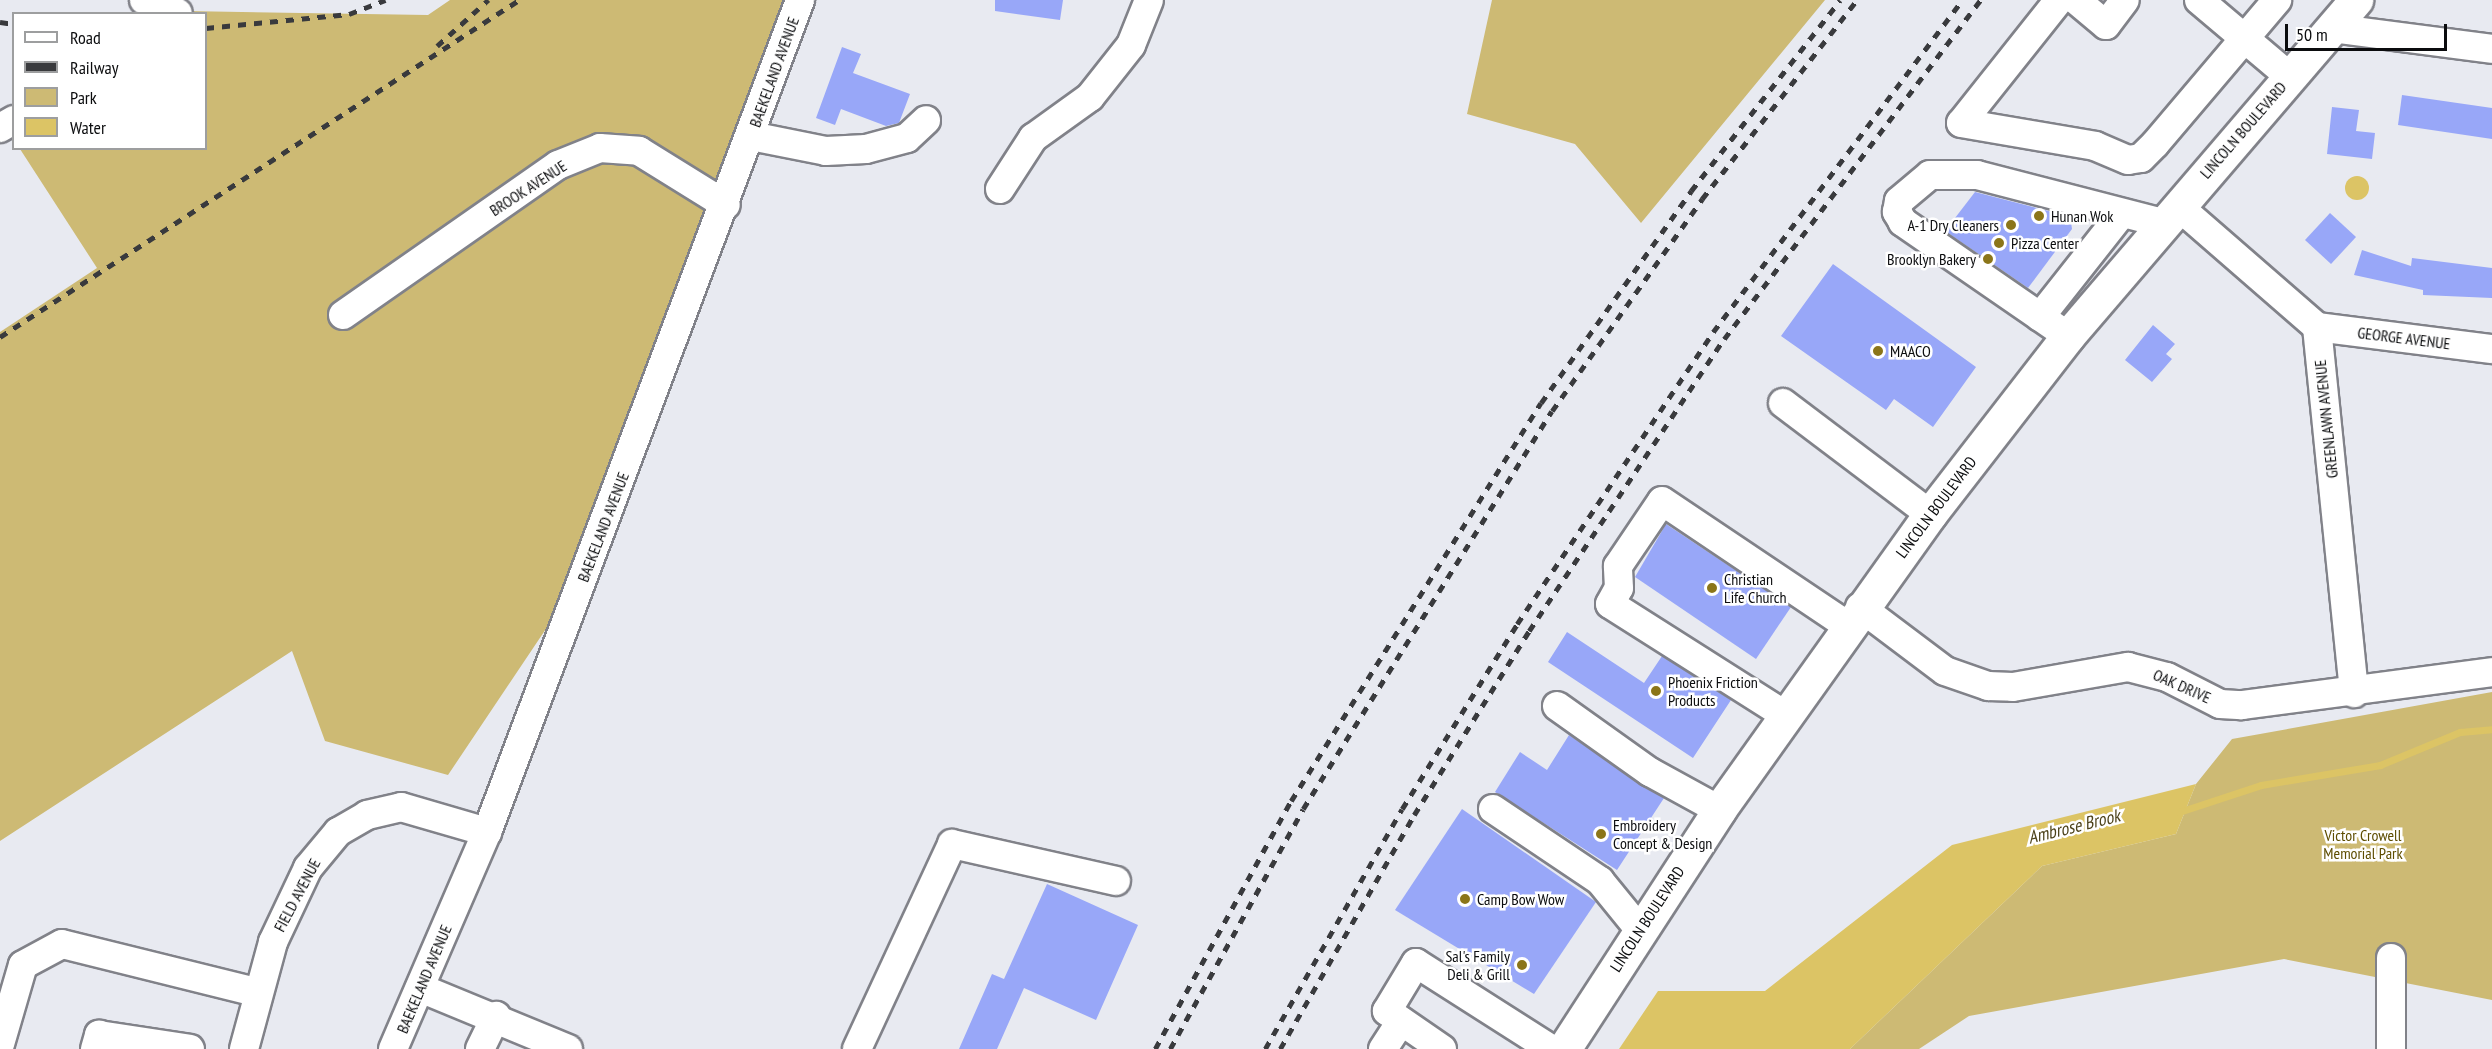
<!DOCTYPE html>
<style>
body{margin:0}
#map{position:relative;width:2492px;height:1049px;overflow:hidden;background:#e8eaf1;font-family:"PT Sans Narrow",sans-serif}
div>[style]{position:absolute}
.green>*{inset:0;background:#cdba74}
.water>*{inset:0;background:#dcc465}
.round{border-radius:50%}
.stream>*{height:7px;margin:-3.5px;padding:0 3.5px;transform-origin:3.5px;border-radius:3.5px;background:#dcc465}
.building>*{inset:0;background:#98a7f8}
.roads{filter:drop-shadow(2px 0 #818289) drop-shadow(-2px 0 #818289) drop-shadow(0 2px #818289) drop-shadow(0 -2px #818289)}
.minor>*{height:28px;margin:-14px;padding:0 14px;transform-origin:14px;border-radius:14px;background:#fff}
.major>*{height:33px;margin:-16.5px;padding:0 16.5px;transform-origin:16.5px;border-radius:16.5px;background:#fff}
.rail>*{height:4.5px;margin-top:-2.25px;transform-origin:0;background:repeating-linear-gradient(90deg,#393a3d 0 8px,transparent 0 16px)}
.dots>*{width:16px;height:16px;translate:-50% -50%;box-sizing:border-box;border:3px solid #fff;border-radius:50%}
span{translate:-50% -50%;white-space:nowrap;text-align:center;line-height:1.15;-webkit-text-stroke:5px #fff;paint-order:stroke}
.street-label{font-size:16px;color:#0b0c0e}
.poi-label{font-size:16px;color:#0b0c0e}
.left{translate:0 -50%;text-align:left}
.right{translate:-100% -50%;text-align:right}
.park-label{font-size:16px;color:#5e4d00}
.water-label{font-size:18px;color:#4c421a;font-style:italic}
.legend{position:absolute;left:12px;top:12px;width:195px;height:138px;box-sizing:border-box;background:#fff;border:2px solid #9d9e9f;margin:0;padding:8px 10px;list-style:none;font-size:18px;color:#0b0c0e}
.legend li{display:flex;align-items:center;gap:12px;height:30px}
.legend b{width:30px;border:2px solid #9d9e9f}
.scale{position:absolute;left:2285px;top:24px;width:162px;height:27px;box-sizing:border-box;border:3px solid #0b0c0e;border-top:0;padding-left:8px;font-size:18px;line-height:21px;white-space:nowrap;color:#0b0c0e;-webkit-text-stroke:4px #fff;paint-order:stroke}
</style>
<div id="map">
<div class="green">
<div style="clip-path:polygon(450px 0,795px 0,615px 526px,448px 775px,325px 741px,292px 651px,0 841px,0 332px,97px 268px,20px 149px,206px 148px,206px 14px,181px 13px,185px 11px,428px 15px)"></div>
<div style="clip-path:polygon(1492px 0,1825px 0,1641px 223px,1575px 144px,1467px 114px)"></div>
<div style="clip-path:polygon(2492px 692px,2492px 1000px,2284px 959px,1969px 1016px,1919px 1049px,1850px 1049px,2042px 866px,2176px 834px,2196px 784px,2232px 739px)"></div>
</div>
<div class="water">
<div class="round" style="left:2345px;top:176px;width:24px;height:24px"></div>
<div style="clip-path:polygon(2196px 784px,2176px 834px,2042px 866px,1850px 1049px,1619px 1049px,1658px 991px,1765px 991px,1952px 845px)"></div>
</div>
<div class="stream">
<div style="left:2179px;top:812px;width:86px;rotate:-18.2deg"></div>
<div style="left:2261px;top:785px;width:121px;rotate:-9.5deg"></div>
<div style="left:2380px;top:765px;width:87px;rotate:-22.4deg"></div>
<div style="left:2460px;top:732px;width:32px;rotate:-5deg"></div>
</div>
<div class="building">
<div style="clip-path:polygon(995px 0,1063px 0,1060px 20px,995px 11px)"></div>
<div style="clip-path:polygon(842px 47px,861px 54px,853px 73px,910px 94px,899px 123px,886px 126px,841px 109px,835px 125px,816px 118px)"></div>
<div style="clip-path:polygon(2402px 95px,2492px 108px,2492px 139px,2398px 125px)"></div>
<div style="clip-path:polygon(2332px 107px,2359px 110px,2356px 131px,2375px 133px,2372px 159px,2327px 154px)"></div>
<div style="clip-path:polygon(1975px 192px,2060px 214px,2071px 222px,2072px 229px,2028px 288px,1945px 231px)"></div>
<div style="clip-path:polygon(2330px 213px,2356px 237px,2331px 264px,2305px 240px)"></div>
<div style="clip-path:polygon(2362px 250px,2411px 266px,2412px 258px,2492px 268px,2492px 298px,2423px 295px,2423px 290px,2354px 275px)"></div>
<div style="clip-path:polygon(1833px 264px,1976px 367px,1933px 427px,1894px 399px,1886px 410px,1781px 336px)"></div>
<div style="clip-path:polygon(2153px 325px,2175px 344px,2166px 354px,2172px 359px,2152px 382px,2125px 360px)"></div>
<div style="clip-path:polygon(1666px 524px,1791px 607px,1756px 659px,1635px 577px)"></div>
<div style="clip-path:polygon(1567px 632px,1644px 683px,1662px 656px,1731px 700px,1693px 758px,1548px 662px)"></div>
<div style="clip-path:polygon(1569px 735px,1664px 798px,1617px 870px,1495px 792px,1520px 752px,1547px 770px)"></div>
<div style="clip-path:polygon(1462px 809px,1596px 902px,1534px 994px,1395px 910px)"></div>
<div style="clip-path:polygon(1047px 884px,1138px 925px,1096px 1020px,1024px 988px,997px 1049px,959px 1049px,992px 974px,1004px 979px)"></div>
</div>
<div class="roads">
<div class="minor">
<div style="left:144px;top:0;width:36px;rotate:21deg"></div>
<div style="left:2059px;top:0;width:157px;rotate:128.5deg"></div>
<div style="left:1961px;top:123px;width:136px;rotate:9.7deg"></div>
<div style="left:2095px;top:146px;width:36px;rotate:23deg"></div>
<div style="left:2128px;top:160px;width:13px;rotate:-9deg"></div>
<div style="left:2141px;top:158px;width:20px;rotate:-45deg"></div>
<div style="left:2155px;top:144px;width:189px;rotate:-49.7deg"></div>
<div style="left:2076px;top:0;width:39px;rotate:40deg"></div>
<div style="left:2106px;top:25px;width:31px;rotate:-53deg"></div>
<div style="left:2199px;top:0;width:118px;rotate:40.2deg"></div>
<div style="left:2331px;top:28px;width:162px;rotate:7.4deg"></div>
<div style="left:0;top:128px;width:16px;rotate:-30deg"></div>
<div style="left:751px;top:136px;width:76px;rotate:11.3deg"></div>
<div style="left:826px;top:151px;width:40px;rotate:-2.9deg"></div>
<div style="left:866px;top:149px;width:42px;rotate:-15deg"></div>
<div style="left:907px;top:138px;width:26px;rotate:-43deg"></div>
<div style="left:1000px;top:189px;width:61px;rotate:-57.1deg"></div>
<div style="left:1033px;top:138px;width:70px;rotate:-35.7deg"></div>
<div style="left:1090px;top:97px;width:66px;rotate:-51.7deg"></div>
<div style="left:1131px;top:45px;width:48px;rotate:-68.2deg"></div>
<div style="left:2178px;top:206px;width:184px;rotate:41deg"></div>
<div style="left:2317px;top:327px;width:368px;rotate:84.2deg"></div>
<div style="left:343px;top:315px;width:262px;rotate:-34.9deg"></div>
<div style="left:558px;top:165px;width:45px;rotate:-22deg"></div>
<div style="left:600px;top:148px;width:39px;rotate:4deg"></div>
<div style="left:639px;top:151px;width:102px;rotate:31.8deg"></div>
<div style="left:2040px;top:317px;width:132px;rotate:-51.7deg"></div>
<div style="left:2317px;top:327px;width:176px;rotate:7.2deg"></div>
<div style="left:2068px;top:336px;width:201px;rotate:-145.4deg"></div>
<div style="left:1903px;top:222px;width:12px;rotate:-121deg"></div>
<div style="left:1897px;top:212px;width:11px;rotate:-80deg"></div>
<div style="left:1899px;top:201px;width:40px;rotate:-40deg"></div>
<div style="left:1930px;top:175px;width:47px"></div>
<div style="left:1977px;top:175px;width:191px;rotate:14.5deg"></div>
<div style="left:1783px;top:403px;width:184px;rotate:37.1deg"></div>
<div style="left:1860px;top:607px;width:106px;rotate:37deg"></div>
<div style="left:1945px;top:671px;width:46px;rotate:19.2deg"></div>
<div style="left:1988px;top:686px;width:25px;rotate:2deg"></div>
<div style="left:2013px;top:687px;width:117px;rotate:-9.9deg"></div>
<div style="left:2128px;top:667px;width:40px;rotate:14.4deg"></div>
<div style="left:2167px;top:677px;width:59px;rotate:27deg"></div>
<div style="left:2220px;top:704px;width:22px;rotate:3deg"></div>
<div style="left:2242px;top:705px;width:252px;rotate:-7.5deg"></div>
<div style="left:1557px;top:706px;width:114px;rotate:35.4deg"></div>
<div style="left:1650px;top:772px;width:79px;rotate:28.8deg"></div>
<div style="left:1785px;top:715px;width:207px;rotate:-147.6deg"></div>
<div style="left:1610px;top:604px;width:18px;rotate:-61deg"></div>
<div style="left:1619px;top:588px;width:22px;rotate:-93deg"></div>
<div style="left:1618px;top:566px;width:78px;rotate:-55.9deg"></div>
<div style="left:1662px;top:501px;width:224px;rotate:33.9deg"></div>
<div style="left:1493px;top:809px;width:129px;rotate:33.9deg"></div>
<div style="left:1600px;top:881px;width:63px;rotate:50.8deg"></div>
<div style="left:420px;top:988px;width:160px;rotate:22.4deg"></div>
<div style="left:0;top:1044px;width:82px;rotate:-73.8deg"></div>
<div style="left:23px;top:965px;width:44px;rotate:-28.3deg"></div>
<div style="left:62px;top:944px;width:200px;rotate:13.9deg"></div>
<div style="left:95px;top:1049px;width:15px;rotate:-74deg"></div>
<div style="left:99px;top:1035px;width:92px;rotate:8.7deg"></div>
<div style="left:244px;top:1049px;width:111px;rotate:-74.8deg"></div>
<div style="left:273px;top:942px;width:82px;rotate:-64.7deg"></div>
<div style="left:308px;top:868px;width:47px;rotate:-50.2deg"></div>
<div style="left:338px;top:832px;width:34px;rotate:-30deg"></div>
<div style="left:367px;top:815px;width:35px;rotate:-13deg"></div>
<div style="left:401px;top:807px;width:90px;rotate:16.2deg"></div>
<div style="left:393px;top:1049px;width:236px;rotate:-66.6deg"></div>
<div style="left:487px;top:832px;width:889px;rotate:-69.38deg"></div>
<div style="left:480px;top:1049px;width:37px;rotate:-64deg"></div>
<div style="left:857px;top:1049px;width:226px;rotate:-65.1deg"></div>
<div style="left:952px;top:844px;width:168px;rotate:12.7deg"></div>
<div style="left:1383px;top:1049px;width:33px;rotate:-57deg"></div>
<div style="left:1442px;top:1049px;width:67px;rotate:-145.4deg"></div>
<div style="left:1387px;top:1011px;width:56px;rotate:-58.9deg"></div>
<div style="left:1416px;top:963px;width:160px;rotate:32.5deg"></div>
<div style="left:2391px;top:1049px;width:91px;rotate:-90deg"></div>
</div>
<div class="major">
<div style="left:1564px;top:1049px;width:285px;rotate:-57deg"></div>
<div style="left:1719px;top:810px;width:364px;rotate:-54.5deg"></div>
<div style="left:1930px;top:514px;width:225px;rotate:-52.2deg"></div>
<div style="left:2068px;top:336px;width:443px;rotate:-49.4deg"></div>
</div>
</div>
<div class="rail">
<div style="left:0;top:22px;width:14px;rotate:8deg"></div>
<div style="left:206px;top:28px;width:144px;rotate:-5.6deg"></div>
<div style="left:349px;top:14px;width:39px;rotate:-21deg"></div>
<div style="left:437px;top:46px;width:69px;rotate:-42deg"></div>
<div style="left:0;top:337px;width:619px;rotate:-33deg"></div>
<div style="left:1155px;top:1049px;width:283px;rotate:-61.3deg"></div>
<div style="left:1291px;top:801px;width:470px;rotate:-57.9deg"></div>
<div style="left:1541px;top:403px;width:260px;rotate:-54.7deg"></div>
<div style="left:1691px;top:191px;width:242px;rotate:-52deg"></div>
<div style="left:1170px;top:1049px;width:274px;rotate:-61deg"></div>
<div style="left:1303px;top:809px;width:469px;rotate:-58deg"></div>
<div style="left:1552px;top:411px;width:260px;rotate:-54.7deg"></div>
<div style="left:1702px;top:199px;width:252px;rotate:-52.1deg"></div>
<div style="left:1265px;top:1049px;width:276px;rotate:-60.3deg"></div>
<div style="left:1402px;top:809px;width:218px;rotate:-58.1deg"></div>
<div style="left:1517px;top:624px;width:352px;rotate:-56.1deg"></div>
<div style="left:1713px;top:332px;width:415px;rotate:-53.1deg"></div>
<div style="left:1280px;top:1049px;width:270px;rotate:-60.2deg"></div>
<div style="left:1414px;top:815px;width:217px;rotate:-58deg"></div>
<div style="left:1529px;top:631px;width:351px;rotate:-56.3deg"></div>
<div style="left:1724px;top:339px;width:425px;rotate:-52.9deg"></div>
</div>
<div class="dots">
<div style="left:2039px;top:216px;background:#8b7519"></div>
<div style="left:2011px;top:225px;background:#8b7519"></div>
<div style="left:1999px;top:243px;background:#8b7519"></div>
<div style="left:1988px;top:259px;background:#8b7519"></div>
<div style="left:1878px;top:351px;background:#8b7519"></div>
<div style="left:1712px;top:588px;background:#8b7519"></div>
<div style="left:1656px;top:691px;background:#8b7519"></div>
<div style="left:1601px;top:834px;background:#8b7519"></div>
<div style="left:1465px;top:899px;background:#8b7519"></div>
<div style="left:1522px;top:965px;background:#8b7519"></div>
</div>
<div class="street-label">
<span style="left:774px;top:72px;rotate:-70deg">BAEKELAND AVENUE</span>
<span style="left:2243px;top:130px;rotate:-49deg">LINCOLN BOULEVARD</span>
<span style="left:528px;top:188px;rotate:-33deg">BROOK AVENUE</span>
<span style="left:2404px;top:338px;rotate:7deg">GEORGE AVENUE</span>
<span style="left:2326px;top:419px;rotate:-96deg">GREENLAWN AVENUE</span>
<span style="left:1936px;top:507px;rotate:-53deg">LINCOLN BOULEVARD</span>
<span style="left:603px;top:527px;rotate:-69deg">BAEKELAND AVENUE</span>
<span style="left:2182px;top:686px;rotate:24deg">OAK DRIVE</span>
<span style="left:297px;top:895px;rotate:-62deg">FIELD AVENUE</span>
<span style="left:1647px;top:919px;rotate:-57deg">LINCOLN BOULEVARD</span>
<span style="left:424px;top:979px;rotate:-67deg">BAEKELAND AVENUE</span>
</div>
<div class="poi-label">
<span class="left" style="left:2051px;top:216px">Hunan Wok</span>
<span class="right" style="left:1999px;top:225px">A-1 Dry Cleaners</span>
<span class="left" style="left:2011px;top:243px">Pizza Center</span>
<span class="right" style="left:1976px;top:259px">Brooklyn Bakery</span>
<span class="left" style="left:1890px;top:351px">MAACO</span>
<span class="left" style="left:1724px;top:588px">Christian<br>Life Church</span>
<span class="left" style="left:1668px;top:691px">Phoenix Friction<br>Products</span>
<span class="left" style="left:1613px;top:834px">Embroidery<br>Concept &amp; Design</span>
<span class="left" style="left:1477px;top:899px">Camp Bow Wow</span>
<span class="right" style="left:1510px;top:965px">Sal's Family<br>Deli &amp; Grill</span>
</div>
<div class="park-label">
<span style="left:2363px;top:844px">Victor Crowell<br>Memorial Park</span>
</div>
<div class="water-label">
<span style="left:2074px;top:827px;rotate:-14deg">Ambrose Brook</span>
</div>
<ul class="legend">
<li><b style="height:8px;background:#fff"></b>Road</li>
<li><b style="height:8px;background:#393a3d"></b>Railway</li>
<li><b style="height:16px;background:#cdba74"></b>Park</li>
<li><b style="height:16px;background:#dcc465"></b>Water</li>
</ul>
<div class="scale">50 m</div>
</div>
